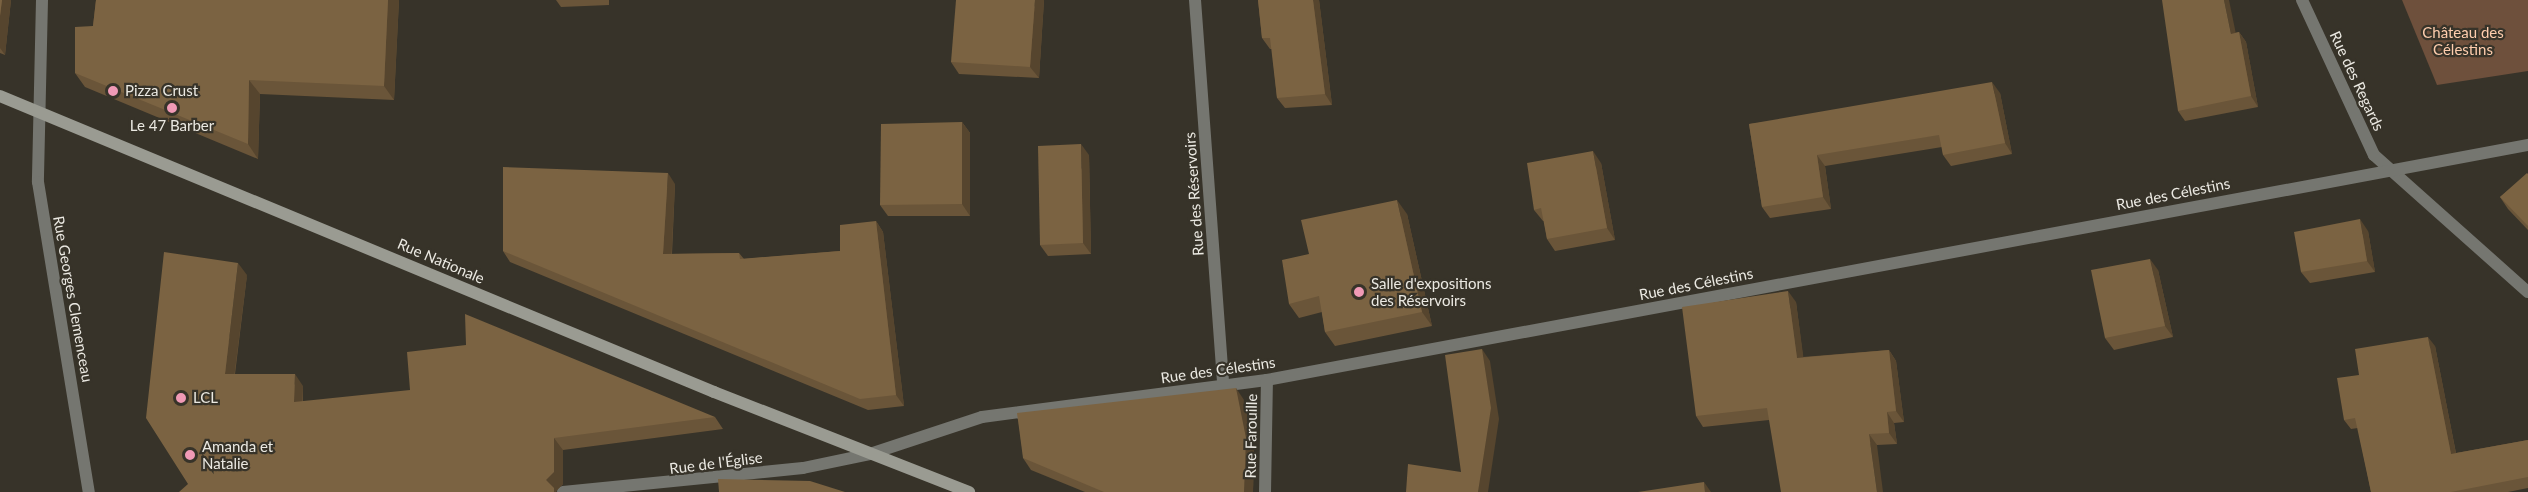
<!DOCTYPE html>
<meta charset="utf-8">
<style>
body{margin:0}
#map{position:relative;width:2528px;height:492px;overflow:hidden;background:#373329;font-family:Lato,sans-serif}
div>[style]{position:absolute}
.green>*{inset:0;background:#6e503c}
.street>*{height:12px;margin:-6px;padding:0 6px;transform-origin:6px;border-radius:6px;background:#757670}
.secondary>*{height:12px;margin:-6px;padding:0 6px;transform-origin:6px;border-radius:6px;background:#9a9b92}
.wall>*{inset:0;background:#6a5539}
.shaded-wall>*{inset:0;background:#56452e}
.building>*{inset:0;background:#7b6342}
.dots>*{width:16px;height:16px;translate:-50% -50%;box-sizing:border-box;border:3px solid #373329;border-radius:50%}
span{translate:-50% -50%;white-space:nowrap;text-align:center;line-height:1.15;-webkit-text-stroke:4.5px #373329;paint-order:stroke}
.park-label{font-size:15px;color:#fecdad}
.street-label{font-size:15px;color:#ebe9e2}
.poi-label{font-size:15px;color:#ebe9e2}
.left{translate:0 -50%;text-align:left}
</style>
<div id="map">
<div class="green">
<div style="clip-path:polygon(2402px 0,2528px 0,2528px 71px,2437px 85px)"></div>
</div>
<div class="street">
<div style="left:42px;top:0;width:182px;rotate:91.3deg"></div>
<div style="left:38px;top:182px;width:314px;rotate:80.7deg"></div>
<div style="left:1195px;top:0;width:386px;rotate:85.8deg"></div>
<div style="left:2302px;top:0;width:171px;rotate:65.1deg"></div>
<div style="left:2374px;top:155px;width:206px;rotate:41.7deg"></div>
<div style="left:563px;top:492px;width:241px;rotate:-5.7deg"></div>
<div style="left:803px;top:468px;width:68px;rotate:-11.8deg"></div>
<div style="left:870px;top:454px;width:118px;rotate:-18.3deg"></div>
<div style="left:982px;top:417px;width:287px;rotate:-7.4deg"></div>
<div style="left:1267px;top:380px;width:1283px;rotate:-10.56deg"></div>
<div style="left:1265px;top:492px;width:112px;rotate:-89deg"></div>
</div>
<div class="secondary">
<div style="left:0;top:96px;width:773px;rotate:22.52deg"></div>
<div style="left:714px;top:392px;width:274px;rotate:21.4deg"></div>
</div>
<div class="wall">
<div style="clip-path:polygon(0 0,11px 0,5px 55px,0 53px)"></div>
<div style="clip-path:polygon(96px 0,399px 0,394px 100px,260px 94px,258px 159px,85px 87px,75px 73px,93px 26px)"></div>
<div style="clip-path:polygon(556px 0,609px 0,609px 5px,561px 7px)"></div>
<div style="clip-path:polygon(1044px 0,1039px 78px,959px 74px,951px 62px)"></div>
<div style="clip-path:polygon(1258px 0,1319px 0,1332px 105px,1285px 108px,1277px 98px,1272px 49px,1270px 49px,1262px 38px)"></div>
<div style="clip-path:polygon(2239px 32px,2246px 42px,2258px 107px,2185px 121px,2178px 111px,2235px 33px)"></div>
<div style="clip-path:polygon(2000px 93px,2012px 154px,1951px 166px,1943px 155px,1942px 147px,1825px 166px,1831px 209px,1770px 218px,1762px 207px,1749px 124px)"></div>
<div style="clip-path:polygon(962px 122px,970px 133px,970px 216px,888px 216px,880px 205px)"></div>
<div style="clip-path:polygon(1089px 155px,1091px 254px,1048px 256px,1040px 245px)"></div>
<div style="clip-path:polygon(1601px 163px,1615px 240px,1555px 251px,1547px 239px,1544px 221px,1543px 221px,1534px 210px)"></div>
<div style="clip-path:polygon(2528px 174px,2528px 230px,2508px 209px,2500px 197px)"></div>
<div style="clip-path:polygon(675px 184px,672px 254px,739px 253px,744px 259px,840px 251px,876px 221px,883px 232px,904px 406px,868px 410px,510px 262px,503px 251px)"></div>
<div style="clip-path:polygon(1407px 214px,1432px 326px,1335px 346px,1325px 332px,1322px 312px,1299px 318px,1289px 304px,1309px 254px)"></div>
<div style="clip-path:polygon(2368px 231px,2375px 272px,2310px 283px,2301px 272px)"></div>
<div style="clip-path:polygon(2158px 270px,2173px 337px,2114px 350px,2105px 338px)"></div>
<div style="clip-path:polygon(247px 275px,235px 374px,303px 386px,303px 401px,715px 417px,723px 429px,563px 450px,563px 484px,556px 491px,188px 484px)"></div>
<div style="clip-path:polygon(1796px 302px,1803px 357px,1889px 350px,1896px 361px,1904px 422px,1894px 423px,1897px 444px,1877px 445px,1769px 420px,1703px 427px,1696px 416px)"></div>
<div style="clip-path:polygon(2435px 346px,2456px 453px,2528px 440px,2528px 488px,2508px 492px,2371px 492px,2358px 428px,2351px 429px,2344px 420px,2359px 375px)"></div>
<div style="clip-path:polygon(1244px 400px,1254px 449px,1253px 492px,1085px 492px,1031px 470px,1023px 458px)"></div>
</div>
<div class="shaded-wall">
<div style="clip-path:polygon(2px 0,11px 0,5px 55px,0 48px,0 16px)"></div>
<div style="clip-path:polygon(388px 0,399px 0,394px 100px,384px 86px)"></div>
<div style="clip-path:polygon(1035px 0,1044px 0,1039px 78px,1030px 67px)"></div>
<div style="clip-path:polygon(1313px 0,1319px 0,1332px 105px,1325px 94px)"></div>
<div style="clip-path:polygon(2224px 0,2229px 0,2238px 44px,2231px 34px)"></div>
<div style="clip-path:polygon(2239px 32px,2246px 42px,2258px 107px,2251px 96px)"></div>
<div style="clip-path:polygon(249px 80px,260px 94px,258px 159px,248px 144px)"></div>
<div style="clip-path:polygon(1992px 82px,2000px 93px,2012px 154px,2005px 143px)"></div>
<div style="clip-path:polygon(962px 122px,970px 133px,970px 216px,962px 204px)"></div>
<div style="clip-path:polygon(1081px 144px,1089px 155px,1091px 254px,1083px 243px)"></div>
<div style="clip-path:polygon(1593px 151px,1601px 163px,1615px 240px,1607px 228px)"></div>
<div style="clip-path:polygon(1817px 155px,1825px 166px,1831px 209px,1823px 197px)"></div>
<div style="clip-path:polygon(668px 173px,675px 184px,671px 265px,663px 254px)"></div>
<div style="clip-path:polygon(1397px 200px,1407px 214px,1432px 326px,1422px 312px)"></div>
<div style="clip-path:polygon(2360px 219px,2368px 231px,2375px 272px,2367px 261px)"></div>
<div style="clip-path:polygon(876px 221px,883px 232px,904px 406px,896px 395px)"></div>
<div style="clip-path:polygon(2150px 259px,2158px 270px,2173px 337px,2165px 326px)"></div>
<div style="clip-path:polygon(238px 263px,247px 275px,233px 386px,225px 374px)"></div>
<div style="clip-path:polygon(1788px 291px,1796px 302px,1805px 369px,1797px 358px)"></div>
<div style="clip-path:polygon(2428px 337px,2435px 346px,2458px 464px,2451px 454px)"></div>
<div style="clip-path:polygon(1482px 349px,1490px 361px,1499px 419px,1488px 492px,1478px 492px)"></div>
<div style="clip-path:polygon(1889px 350px,1896px 361px,1904px 422px,1896px 411px)"></div>
<div style="clip-path:polygon(295px 374px,303px 386px,302px 414px,294px 402px)"></div>
<div style="clip-path:polygon(1236px 388px,1244px 400px,1254px 449px,1253px 492px,1244px 492px)"></div>
<div style="clip-path:polygon(1887px 412px,1894px 423px,1897px 444px,1889px 433px)"></div>
<div style="clip-path:polygon(1869px 434px,1877px 445px,1883px 492px,1877px 492px)"></div>
<div style="clip-path:polygon(554px 438px,563px 450px,563px 484px,556px 491px,557px 492px,554px 492px,546px 480px)"></div>
<div style="clip-path:polygon(1704px 482px,1711px 492px,1705px 492px)"></div>
</div>
<div class="building">
<div style="clip-path:polygon(0 0,2px 0,0 16px)"></div>
<div style="clip-path:polygon(96px 0,388px 0,384px 86px,249px 80px,248px 144px,75px 73px,75px 27px,93px 26px)"></div>
<div style="clip-path:polygon(956px 0,1035px 0,1030px 67px,951px 62px)"></div>
<div style="clip-path:polygon(1258px 0,1313px 0,1325px 94px,1277px 98px,1270px 38px,1262px 38px)"></div>
<div style="clip-path:polygon(2162px 0,2224px 0,2231px 34px,2239px 32px,2251px 96px,2178px 111px)"></div>
<div style="clip-path:polygon(1992px 82px,2005px 143px,1943px 155px,1939px 135px,1817px 155px,1823px 197px,1762px 207px,1749px 124px)"></div>
<div style="clip-path:polygon(962px 122px,962px 204px,880px 205px,881px 124px)"></div>
<div style="clip-path:polygon(1081px 144px,1083px 243px,1040px 245px,1038px 146px)"></div>
<div style="clip-path:polygon(1593px 151px,1607px 228px,1547px 239px,1541px 208px,1534px 210px,1527px 163px)"></div>
<div style="clip-path:polygon(503px 167px,668px 173px,663px 254px,739px 253px,740px 259px,840px 251px,840px 225px,876px 221px,896px 395px,860px 399px,503px 251px)"></div>
<div style="clip-path:polygon(2527px 173px,2528px 174px,2528px 226px,2500px 197px)"></div>
<div style="clip-path:polygon(1397px 200px,1422px 312px,1325px 332px,1319px 296px,1289px 304px,1282px 260px,1309px 254px,1301px 220px)"></div>
<div style="clip-path:polygon(2360px 219px,2367px 261px,2301px 272px,2294px 232px)"></div>
<div style="clip-path:polygon(164px 252px,238px 263px,225px 374px,295px 374px,294px 402px,410px 390px,407px 352px,466px 345px,465px 314px,715px 417px,554px 438px,554px 472px,546px 480px,554px 488px,554px 492px,179px 492px,188px 484px,146px 418px)"></div>
<div style="clip-path:polygon(2150px 259px,2165px 326px,2105px 338px,2091px 270px)"></div>
<div style="clip-path:polygon(1788px 291px,1797px 358px,1889px 350px,1896px 411px,1887px 412px,1889px 433px,1869px 434px,1877px 492px,1781px 492px,1767px 408px,1696px 416px,1682px 307px)"></div>
<div style="clip-path:polygon(2428px 337px,2451px 454px,2528px 440px,2528px 477px,2451px 492px,2371px 492px,2355px 418px,2344px 420px,2337px 378px,2359px 375px,2355px 349px)"></div>
<div style="clip-path:polygon(1482px 349px,1491px 408px,1478px 492px,1406px 492px,1408px 464px,1461px 472px,1445px 355px)"></div>
<div style="clip-path:polygon(1236px 388px,1246px 438px,1244px 492px,1104px 492px,1023px 458px,1017px 413px)"></div>
<div style="clip-path:polygon(718px 479px,810px 481px,845px 492px,719px 492px)"></div>
<div style="clip-path:polygon(1704px 482px,1705px 492px,1638px 492px)"></div>
</div>
<div class="dots">
<div style="left:113px;top:91px;background:#f09ab6"></div>
<div style="left:172px;top:108px;background:#f09ab6"></div>
<div style="left:1359px;top:292px;background:#f09ab6"></div>
<div style="left:181px;top:398px;background:#f09ab6"></div>
<div style="left:190px;top:455px;background:#f09ab6"></div>
</div>
<div class="park-label">
<span style="left:2463px;top:41px">Château des<br>Célestins</span>
</div>
<div class="street-label">
<span style="left:2357px;top:81px;rotate:65deg">Rue des Regards</span>
<span style="left:1194px;top:194px;rotate:-94deg">Rue des Réservoirs</span>
<span style="left:2173px;top:194px;rotate:-11deg">Rue des Célestins</span>
<span style="left:441px;top:261px;rotate:23deg">Rue Nationale</span>
<span style="left:1696px;top:284px;rotate:-11deg">Rue des Célestins</span>
<span style="left:73px;top:299px;rotate:80deg">Rue Georges Clemenceau</span>
<span style="left:1218px;top:370px;rotate:-8deg">Rue des Célestins</span>
<span style="left:1251px;top:436px;rotate:-89deg">Rue Farouille</span>
<span style="left:716px;top:463px;rotate:-7deg">Rue de l'Église</span>
</div>
<div class="poi-label">
<span class="left" style="left:125px;top:91px">Pizza Crust</span>
<span style="left:172px;top:126px">Le 47 Barber</span>
<span class="left" style="left:1371px;top:292px">Salle d'expositions<br>des Réservoirs</span>
<span class="left" style="left:193px;top:398px">LCL</span>
<span class="left" style="left:202px;top:455px">Amanda et<br>Natalie</span>
</div>
</div>
